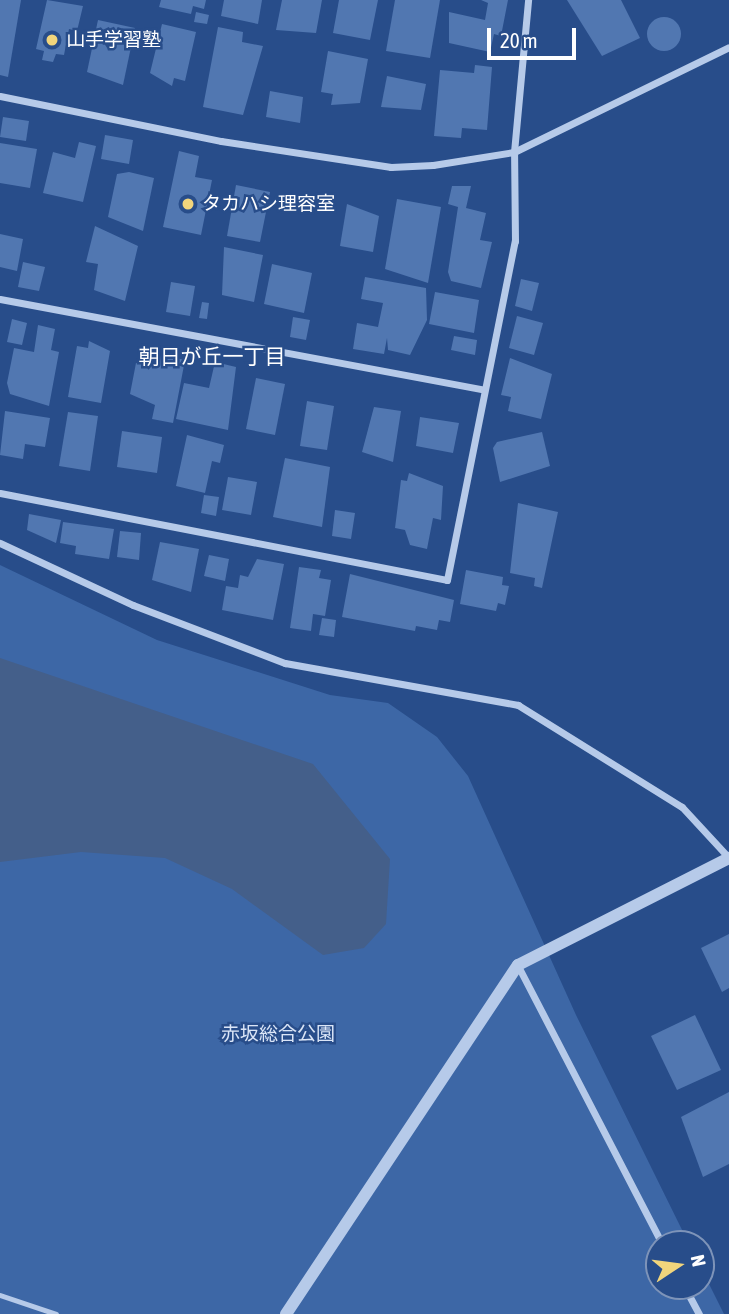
<!DOCTYPE html>
<meta charset="utf-8">
<style>
body{margin:0}
#map{position:relative;width:729px;height:1314px;overflow:hidden;background:#284d8a;font-family:"Asap Condensed","Noto Sans JP",sans-serif}
div>[style]{position:absolute}
.green>*{inset:0;background:#3d67a6}
.water>*{inset:0;background:#445f8a}
.building>*{inset:0;background:#5177b1}
.round{border-radius:50%}
.service>*{height:5px;margin:-2.5px;padding:0 2.5px;transform-origin:2.5px;border-radius:2.5px;background:#b6cae9}
.minor>*{height:7px;margin:-3.5px;padding:0 3.5px;transform-origin:3.5px;border-radius:3.5px;background:#b6cae9}
.tertiary>*{height:12px;margin:-6px;padding:0 6px;transform-origin:6px;border-radius:6px;background:#b6cae9}
.dots>*{width:19px;height:19px;translate:-50% -50%;box-sizing:border-box;border:4px solid #284d8a;border-radius:50%}
span{translate:-50% -50%;white-space:nowrap;text-align:center;line-height:1.15;-webkit-text-stroke:5px #284d8a;paint-order:stroke}
.poi-label{font-size:19px;color:#fff}
.left{translate:0 -50%;text-align:left}
.park-label{font-size:19px;color:#dae5f7}
.neighbourhood-label{font-size:21px;color:#fff}
.north{position:absolute;left:645px;top:1230px;width:70px;height:70px;box-sizing:border-box;background:#284d8a;border:2px solid #7e94b9;border-radius:50%;rotate:77deg;font-size:19px;font-weight:700;line-height:28px;text-align:center;color:#fff}
.north::after{content:'';display:block;margin:auto;width:24px;height:32px;background:#f1d57c;clip-path:polygon(50% 0,100% 100%,50% 72%,0 100%)}
.scale{position:absolute;left:487px;top:28px;width:89px;height:32px;box-sizing:border-box;border:4px solid #fff;border-top:0;padding-left:9px;font-size:21px;line-height:24px;white-space:nowrap;color:#fff;-webkit-text-stroke:5px #284d8a;paint-order:stroke}
</style>
<div id="map">
<div class="green">
<div style="clip-path:polygon(0 565px,157px 640px,330px 695px,388px 703px,437px 737px,468px 776px,576px 1015px,689px 1244px,659px 1244px,659px 1286px,701px 1286px,701px 1268px,724px 1314px,0 1314px)"></div>
</div>
<div class="water">
<div style="clip-path:polygon(0 658px,313px 764px,390px 859px,386px 924px,364px 948px,323px 955px,232px 889px,165px 858px,81px 852px,0 862px)"></div>
</div>
<div class="building">
<div style="clip-path:polygon(0 0,21px 0,8px 77px,0 75px)"></div>
<div style="clip-path:polygon(47px 0,83px 6px,77px 31px,69px 29px,64px 55px,56px 54px,53px 62px,42px 60px,44px 51px,36px 49px)"></div>
<div style="clip-path:polygon(161px 0,206px 0,204px 9px,193px 6px,191px 14px,159px 7px)"></div>
<div style="clip-path:polygon(224px 0,262px 0,258px 24px,221px 16px)"></div>
<div style="clip-path:polygon(282px 0,322px 0,316px 33px,276px 30px)"></div>
<div style="clip-path:polygon(339px 0,378px 0,370px 40px,333px 33px)"></div>
<div style="clip-path:polygon(395px 0,440px 0,430px 58px,386px 51px)"></div>
<div style="clip-path:polygon(481px 0,508px 0,501px 36px,494px 34px,490px 52px,449px 43px,449px 12px,485px 20px,488px 3px)"></div>
<div style="clip-path:polygon(567px 0,621px 0,640px 38px,602px 56px)"></div>
<div style="clip-path:polygon(196px 12px,209px 15px,207px 24px,194px 22px)"></div>
<div class="round" style="left:647px;top:17px;width:34px;height:34px"></div>
<div style="clip-path:polygon(98px 20px,135px 28px,123px 85px,87px 72px)"></div>
<div style="clip-path:polygon(162px 24px,196px 32px,185px 81px,174px 78px,172px 86px,150px 73px)"></div>
<div style="clip-path:polygon(218px 27px,243px 32px,242px 42px,263px 46px,243px 115px,203px 107px)"></div>
<div style="clip-path:polygon(328px 51px,368px 59px,360px 103px,331px 105px,333px 94px,321px 92px)"></div>
<div style="clip-path:polygon(475px 65px,492px 67px,487px 130px,462px 128px,461px 138px,434px 136px,440px 70px,474px 73px)"></div>
<div style="clip-path:polygon(387px 76px,426px 84px,421px 110px,381px 107px)"></div>
<div style="clip-path:polygon(270px 91px,303px 97px,300px 123px,266px 117px)"></div>
<div style="clip-path:polygon(3px 117px,29px 121px,26px 141px,0 137px)"></div>
<div style="clip-path:polygon(105px 135px,133px 140px,129px 164px,101px 159px)"></div>
<div style="clip-path:polygon(79px 142px,96px 146px,83px 202px,43px 193px,53px 152px,75px 158px)"></div>
<div style="clip-path:polygon(0 143px,37px 149px,30px 188px,0 183px)"></div>
<div style="clip-path:polygon(179px 151px,199px 156px,195px 177px,212px 180px,201px 235px,163px 227px)"></div>
<div style="clip-path:polygon(129px 172px,154px 178px,143px 231px,108px 217px,117px 174px)"></div>
<div style="clip-path:polygon(236px 185px,270px 192px,260px 242px,227px 236px)"></div>
<div style="clip-path:polygon(452px 186px,471px 186px,466px 208px,486px 213px,480px 240px,492px 242px,481px 288px,451px 281px,448px 272px,458px 207px,448px 204px)"></div>
<div style="clip-path:polygon(397px 199px,441px 207px,428px 283px,385px 269px)"></div>
<div style="clip-path:polygon(347px 204px,379px 216px,373px 252px,340px 246px)"></div>
<div style="clip-path:polygon(95px 226px,138px 246px,125px 301px,94px 290px,98px 264px,86px 262px)"></div>
<div style="clip-path:polygon(0 234px,23px 239px,17px 271px,0 267px)"></div>
<div style="clip-path:polygon(224px 247px,263px 255px,254px 302px,222px 295px)"></div>
<div style="clip-path:polygon(23px 262px,45px 267px,39px 291px,18px 287px)"></div>
<div style="clip-path:polygon(272px 264px,312px 273px,304px 313px,264px 304px)"></div>
<div style="clip-path:polygon(365px 277px,426px 288px,427px 320px,410px 355px,388px 350px,387px 338px,384px 354px,353px 349px,357px 323px,378px 327px,383px 303px,361px 299px)"></div>
<div style="clip-path:polygon(521px 279px,539px 283px,532px 311px,515px 306px)"></div>
<div style="clip-path:polygon(171px 282px,195px 286px,190px 316px,166px 312px)"></div>
<div style="clip-path:polygon(435px 292px,479px 300px,474px 333px,429px 324px)"></div>
<div style="clip-path:polygon(202px 302px,209px 303px,207px 319px,199px 318px)"></div>
<div style="clip-path:polygon(517px 316px,543px 323px,534px 355px,509px 348px)"></div>
<div style="clip-path:polygon(293px 317px,310px 320px,306px 340px,290px 337px)"></div>
<div style="clip-path:polygon(12px 319px,27px 323px,22px 345px,7px 342px)"></div>
<div style="clip-path:polygon(38px 325px,55px 329px,51px 350px,59px 352px,49px 406px,10px 394px,7px 383px,14px 348px,34px 352px)"></div>
<div style="clip-path:polygon(454px 336px,477px 340px,475px 355px,451px 350px)"></div>
<div style="clip-path:polygon(89px 341px,110px 351px,101px 403px,68px 397px,77px 346px,88px 348px)"></div>
<div style="clip-path:polygon(161px 355px,185px 360px,173px 423px,152px 419px,155px 405px,130px 394px,136px 363px,159px 367px)"></div>
<div style="clip-path:polygon(510px 358px,552px 374px,541px 419px,508px 411px,511px 397px,501px 395px)"></div>
<div style="clip-path:polygon(215px 362px,236px 367px,228px 430px,176px 419px,184px 383px,209px 388px)"></div>
<div style="clip-path:polygon(256px 378px,285px 384px,275px 435px,246px 429px)"></div>
<div style="clip-path:polygon(307px 401px,334px 406px,327px 450px,300px 446px)"></div>
<div style="clip-path:polygon(374px 407px,401px 411px,393px 462px,362px 452px)"></div>
<div style="clip-path:polygon(5px 411px,50px 418px,45px 447px,25px 444px,23px 459px,0 455px)"></div>
<div style="clip-path:polygon(68px 412px,98px 416px,90px 471px,59px 466px)"></div>
<div style="clip-path:polygon(420px 417px,459px 423px,453px 453px,416px 446px)"></div>
<div style="clip-path:polygon(122px 431px,162px 437px,157px 473px,117px 467px)"></div>
<div style="clip-path:polygon(542px 432px,550px 466px,500px 482px,493px 448px,497px 442px)"></div>
<div style="clip-path:polygon(187px 435px,224px 445px,220px 463px,212px 461px,205px 493px,176px 486px)"></div>
<div style="clip-path:polygon(285px 458px,330px 467px,322px 527px,273px 517px)"></div>
<div style="clip-path:polygon(409px 473px,443px 486px,441px 520px,433px 518px,427px 549px,410px 545px,405px 530px,395px 528px,401px 480px,407px 481px)"></div>
<div style="clip-path:polygon(228px 477px,257px 482px,251px 515px,222px 510px)"></div>
<div style="clip-path:polygon(204px 495px,219px 497px,216px 516px,201px 513px)"></div>
<div style="clip-path:polygon(518px 503px,558px 512px,542px 588px,534px 586px,535px 578px,510px 573px)"></div>
<div style="clip-path:polygon(335px 510px,355px 513px,351px 539px,332px 536px)"></div>
<div style="clip-path:polygon(29px 514px,61px 520px,56px 543px,27px 530px)"></div>
<div style="clip-path:polygon(63px 522px,114px 529px,109px 559px,75px 554px,76px 546px,60px 543px)"></div>
<div style="clip-path:polygon(120px 531px,141px 533px,139px 560px,117px 557px)"></div>
<div style="clip-path:polygon(160px 542px,199px 549px,191px 592px,152px 580px)"></div>
<div style="clip-path:polygon(209px 555px,229px 559px,225px 581px,204px 576px)"></div>
<div style="clip-path:polygon(257px 559px,284px 564px,273px 620px,222px 610px,226px 586px,238px 588px,240px 575px,248px 577px)"></div>
<div style="clip-path:polygon(299px 567px,321px 570px,319px 578px,331px 580px,325px 616px,313px 614px,311px 631px,290px 628px)"></div>
<div style="clip-path:polygon(466px 570px,503px 577px,502px 585px,509px 586px,505px 605px,498px 603px,496px 611px,460px 604px)"></div>
<div style="clip-path:polygon(350px 574px,454px 600px,450px 622px,439px 620px,437px 630px,416px 626px,415px 631px,342px 617px)"></div>
<div style="clip-path:polygon(322px 618px,336px 620px,334px 637px,319px 635px)"></div>
<div style="clip-path:polygon(729px 934px,729px 988px,722px 992px,701px 948px)"></div>
<div style="clip-path:polygon(695px 1015px,721px 1070px,677px 1090px,651px 1036px)"></div>
<div style="clip-path:polygon(729px 1092px,729px 1164px,703px 1177px,681px 1117px)"></div>
</div>
<div class="service">
<div style="left:0;top:1295px;width:59px;rotate:18.7deg"></div>
</div>
<div class="minor">
<div style="left:0;top:96px;width:226px;rotate:11.5deg"></div>
<div style="left:221px;top:141px;width:172px;rotate:8.7deg"></div>
<div style="left:391px;top:167px;width:42px;rotate:-2.7deg"></div>
<div style="left:433px;top:165px;width:82px;rotate:-9.1deg"></div>
<div style="left:514px;top:152px;width:239px;rotate:-26deg"></div>
<div style="left:0;top:299px;width:491px;rotate:10.6deg"></div>
<div style="left:0;top:493px;width:455px;rotate:11deg"></div>
<div style="left:447px;top:580px;width:346px;rotate:-78.7deg"></div>
<div style="left:515px;top:241px;width:89px;rotate:-90.6deg"></div>
<div style="left:514px;top:152px;width:153px;rotate:-84.7deg"></div>
<div style="left:0;top:543px;width:147px;rotate:25deg"></div>
<div style="left:133px;top:605px;width:163px;rotate:20.9deg"></div>
<div style="left:285px;top:663px;width:237px;rotate:10.2deg"></div>
<div style="left:518px;top:705px;width:193px;rotate:31.9deg"></div>
<div style="left:682px;top:807px;width:69px;rotate:47.3deg"></div>
<div style="left:518px;top:966px;width:313px;rotate:62.6deg"></div>
<div style="left:684px;top:1286px;width:32px;rotate:62deg"></div>
</div>
<div class="tertiary">
<div style="left:286px;top:1314px;width:419px;rotate:-56.4deg"></div>
<div style="left:518px;top:965px;width:237px;rotate:-26.9deg"></div>
</div>
<div class="dots">
<div style="left:52px;top:40px;background:#f1d57c"></div>
<div style="left:188px;top:204px;background:#f1d57c"></div>
</div>
<div class="poi-label">
<span class="left" style="left:66px;top:40px">山手学習塾</span>
<span class="left" style="left:202px;top:204px">タカハシ理容室</span>
</div>
<div class="park-label">
<span style="left:278px;top:1034px">赤坂総合公園</span>
</div>
<div class="neighbourhood-label">
<span style="left:212px;top:356px">朝日が丘一丁目</span>
</div>
<div class="north">N</div>
<div class="scale">20 m</div>
</div>
